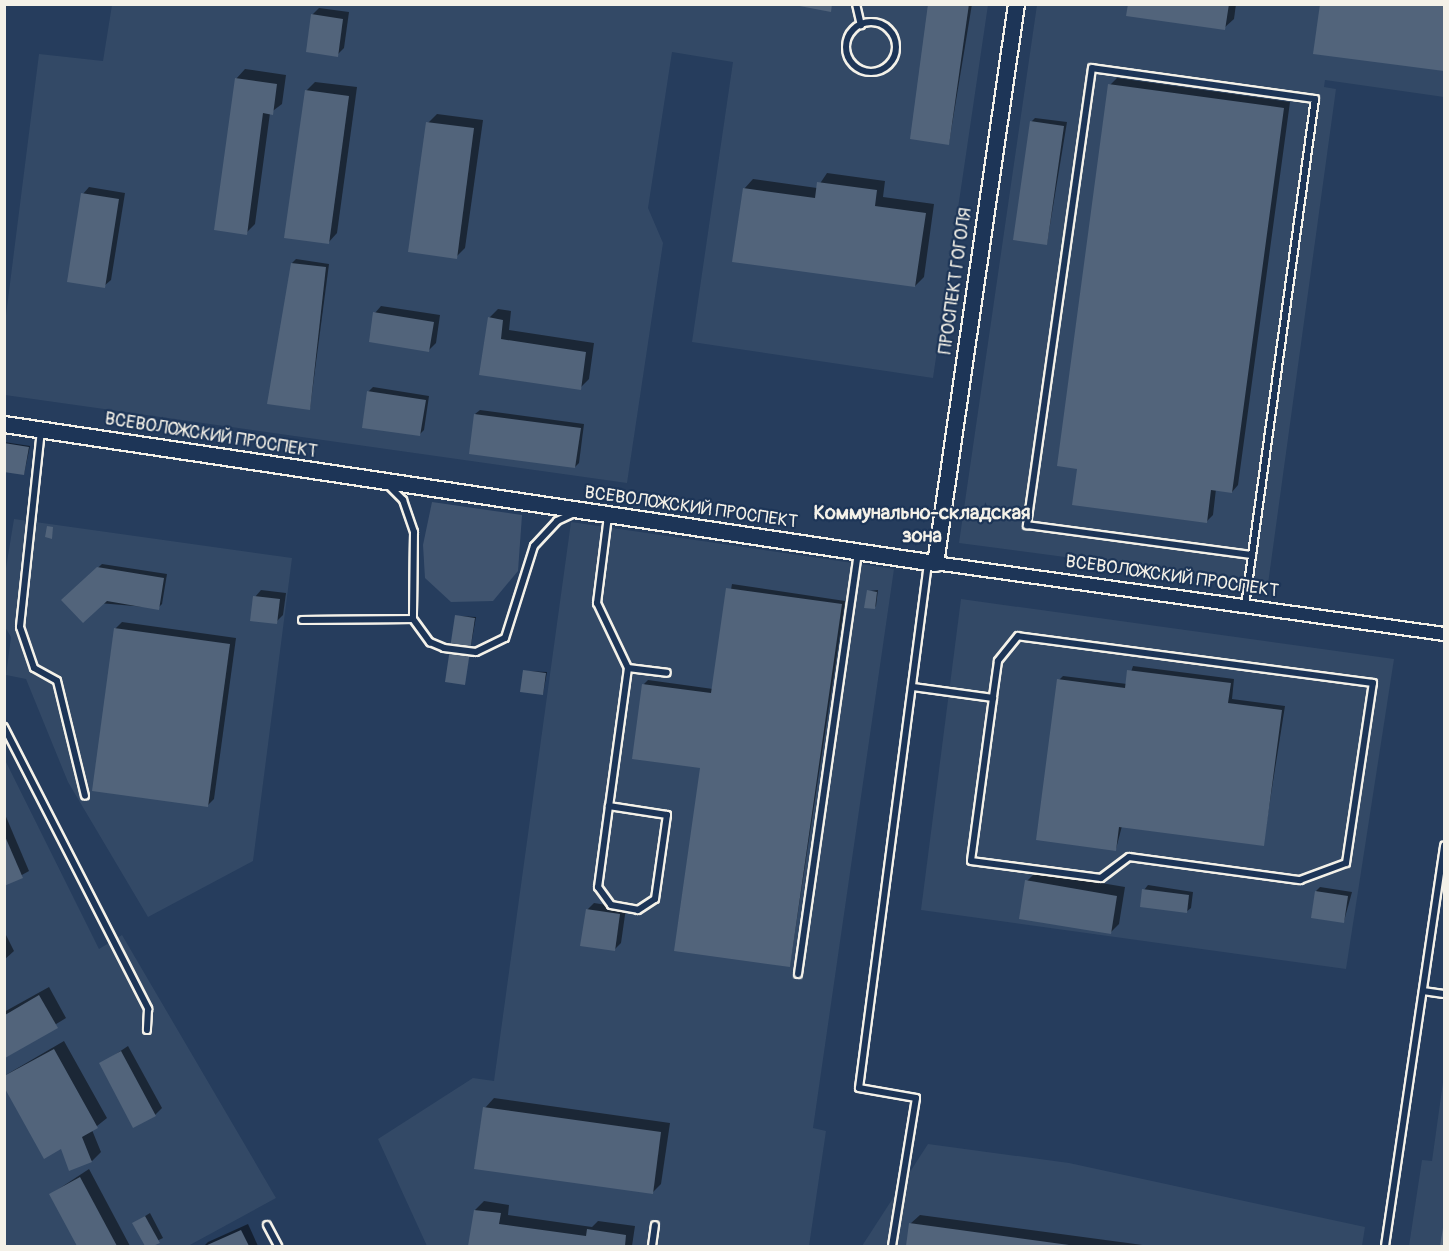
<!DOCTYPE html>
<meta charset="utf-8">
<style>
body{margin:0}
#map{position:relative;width:1449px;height:1251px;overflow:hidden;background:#263d5d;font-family:Pangolin,sans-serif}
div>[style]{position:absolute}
.built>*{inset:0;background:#334966}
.green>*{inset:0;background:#40546f}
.shadow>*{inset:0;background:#0007}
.building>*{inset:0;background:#52647b}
.roads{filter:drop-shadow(2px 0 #f4f1e8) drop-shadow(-2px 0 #f4f1e8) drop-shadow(0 2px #f4f1e8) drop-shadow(0 -2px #f4f1e8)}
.service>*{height:6px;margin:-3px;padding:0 3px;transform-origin:3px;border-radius:3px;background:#1d3557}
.service>.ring{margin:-3px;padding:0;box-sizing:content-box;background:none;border:6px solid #1d3557;border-radius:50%}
.minor>*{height:12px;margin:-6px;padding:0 6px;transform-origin:6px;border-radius:6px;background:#1d3557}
.tertiary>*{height:15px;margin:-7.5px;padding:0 7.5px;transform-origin:7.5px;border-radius:7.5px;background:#1d3557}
span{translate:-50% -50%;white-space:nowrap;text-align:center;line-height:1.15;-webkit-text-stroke:4.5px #1d3557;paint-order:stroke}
.street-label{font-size:18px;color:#f4f1e8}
.neighbourhood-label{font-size:20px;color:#f4f1e8;font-weight:700}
.frame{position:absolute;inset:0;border:6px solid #f4f1e8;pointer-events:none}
</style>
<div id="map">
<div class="built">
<div style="clip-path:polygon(112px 5px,988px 5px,933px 378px,692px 342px,733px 62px,672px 52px,648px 208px,663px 243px,627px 483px,5px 395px,5px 323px,39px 54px,103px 61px)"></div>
<div style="clip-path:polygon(1037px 5px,1444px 5px,1444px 97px,1325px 80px,1324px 87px,1336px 89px,1268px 584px,959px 543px)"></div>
<div style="clip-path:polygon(14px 519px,292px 558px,253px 861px,148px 917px,68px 782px,26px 679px,6px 675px,11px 637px,5px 627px,5px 574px)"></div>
<div style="clip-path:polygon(571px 522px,894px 569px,813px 1128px,826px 1131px,809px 1246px,427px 1246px,378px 1139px,473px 1078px,494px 1081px)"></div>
<div style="clip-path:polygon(961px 599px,1394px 659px,1346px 969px,921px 910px)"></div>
<div style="clip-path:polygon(4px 758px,99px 949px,122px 935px,276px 1198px,188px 1246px,5px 1246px)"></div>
<div style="clip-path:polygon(1444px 1075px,1444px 1246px,1409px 1246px,1422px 1160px,1432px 1161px)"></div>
<div style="clip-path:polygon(928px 1144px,1069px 1163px,1365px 1227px,1362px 1246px,862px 1246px)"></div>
</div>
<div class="green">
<div style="clip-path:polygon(432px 502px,522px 515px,518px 571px,493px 601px,451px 602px,425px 578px,423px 545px)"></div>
</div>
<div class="shadow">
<div style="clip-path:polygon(929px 4px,972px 4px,949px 143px)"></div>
<div style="clip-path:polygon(1129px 4px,1236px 4px,1234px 19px,1224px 28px)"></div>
<div style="clip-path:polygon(1321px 4px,1444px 4px,1444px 70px,1315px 53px)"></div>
<div style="clip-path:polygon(319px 8px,349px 12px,344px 48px,337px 55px,312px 15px)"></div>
<div style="clip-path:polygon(245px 69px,286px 75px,282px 104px,270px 113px,255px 224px,246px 233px,236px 79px)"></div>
<div style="clip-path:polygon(1117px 78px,1290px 102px,1238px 485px,1232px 492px,1216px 489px,1213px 515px,1206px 522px,1078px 467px,1110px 85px)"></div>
<div style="clip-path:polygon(315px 82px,357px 87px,337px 233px,328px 243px,306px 91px)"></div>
<div style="clip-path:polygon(437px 114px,483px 120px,465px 248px,456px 257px,428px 123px)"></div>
<div style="clip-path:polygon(1035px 118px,1067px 122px,1047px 243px,1031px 122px)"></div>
<div style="clip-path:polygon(827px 173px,885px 181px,883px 197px,934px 204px,924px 277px,915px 286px,744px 189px,753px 179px,817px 188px)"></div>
<div style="clip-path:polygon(89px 187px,125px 193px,111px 280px,104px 286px,83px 194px)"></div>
<div style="clip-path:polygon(296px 259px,329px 264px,310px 408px,292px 263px)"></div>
<div style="clip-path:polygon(381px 306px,440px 315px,436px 343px,429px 350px,375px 313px)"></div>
<div style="clip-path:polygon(498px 309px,511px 311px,509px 330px,594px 343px,589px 379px,580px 388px,481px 373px,489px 318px)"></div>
<div style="clip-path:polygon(373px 387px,429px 396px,424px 430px,420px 434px,368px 392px)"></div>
<div style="clip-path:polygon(480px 410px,584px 424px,579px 463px,575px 467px,475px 414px)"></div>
<div style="clip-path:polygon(4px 442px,30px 446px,24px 474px,4px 470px)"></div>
<div style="clip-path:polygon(102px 564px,167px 574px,162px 604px,158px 608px,63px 600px)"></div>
<div style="clip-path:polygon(732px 584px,845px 601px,790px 965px,702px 767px,644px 684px,648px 680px,713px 689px)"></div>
<div style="clip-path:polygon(261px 590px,286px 593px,283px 615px,276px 622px,255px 597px)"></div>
<div style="clip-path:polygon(878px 590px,876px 606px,874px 608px,868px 591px)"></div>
<div style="clip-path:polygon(457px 616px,476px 617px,464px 684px)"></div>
<div style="clip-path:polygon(122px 622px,236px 638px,214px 799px,207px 806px,115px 629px)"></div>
<div style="clip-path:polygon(1133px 666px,1234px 679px,1232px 699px,1285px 706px,1263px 845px,1122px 826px,1116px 849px,1059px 680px,1063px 676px,1127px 684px)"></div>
<div style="clip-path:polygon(525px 671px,547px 672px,543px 694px)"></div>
<div style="clip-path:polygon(4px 812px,29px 871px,4px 885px)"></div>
<div style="clip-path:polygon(1036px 872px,1125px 887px,1119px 924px,1110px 933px,1027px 881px)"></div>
<div style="clip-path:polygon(1148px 885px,1193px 892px,1191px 908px,1186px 912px,1144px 890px)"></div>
<div style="clip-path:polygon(1320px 887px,1352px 892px,1344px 921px,1316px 891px)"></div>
<div style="clip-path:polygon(594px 903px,626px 908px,621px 943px,614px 950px,587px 910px)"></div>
<div style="clip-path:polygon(4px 931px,14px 951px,4px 960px)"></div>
<div style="clip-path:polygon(49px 987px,66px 1018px,4px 1056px,4px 1012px)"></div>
<div style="clip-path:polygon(64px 1041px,107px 1118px,92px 1130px,101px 1152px,92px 1161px,61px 1147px,4px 1076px)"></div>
<div style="clip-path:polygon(128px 1046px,162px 1108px,155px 1115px,101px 1064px)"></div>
<div style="clip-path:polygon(494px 1098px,670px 1123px,661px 1184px,652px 1193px,485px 1108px)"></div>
<div style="clip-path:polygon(89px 1169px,130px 1246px,79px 1246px,51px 1194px)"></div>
<div style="clip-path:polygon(484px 1201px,509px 1205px,508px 1215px,592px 1227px,598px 1221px,635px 1226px,632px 1246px,470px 1246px,475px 1210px)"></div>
<div style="clip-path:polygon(150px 1213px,163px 1238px,146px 1246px,134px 1223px)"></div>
<div style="clip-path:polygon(920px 1215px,1150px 1246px,907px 1246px,910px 1224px)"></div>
<div style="clip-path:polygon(248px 1224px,258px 1246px,204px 1246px,208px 1242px)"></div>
</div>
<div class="building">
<div style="clip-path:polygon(789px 4px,832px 4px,831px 12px)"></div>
<div style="clip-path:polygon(928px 4px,969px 4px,949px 145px,910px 139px)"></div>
<div style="clip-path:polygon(1128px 4px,1229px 4px,1225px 30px,1126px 16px)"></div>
<div style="clip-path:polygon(1320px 4px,1444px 4px,1444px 71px,1313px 54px)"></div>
<div style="clip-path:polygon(311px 14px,343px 19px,338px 57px,306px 52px)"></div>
<div style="clip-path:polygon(235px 78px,277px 84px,273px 115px,263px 113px,247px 235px,214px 230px)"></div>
<div style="clip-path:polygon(1108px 84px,1284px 108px,1232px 493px,1211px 490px,1207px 523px,1072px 505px,1077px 469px,1057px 466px)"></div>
<div style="clip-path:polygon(305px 90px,349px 96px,329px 244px,284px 238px)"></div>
<div style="clip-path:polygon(1030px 121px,1064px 126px,1047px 245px,1013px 240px)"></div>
<div style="clip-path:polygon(426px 122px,474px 128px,457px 259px,408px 252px)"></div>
<div style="clip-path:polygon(817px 182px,877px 190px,875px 206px,926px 213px,915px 287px,732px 262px,743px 188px,815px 198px)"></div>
<div style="clip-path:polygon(81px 193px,119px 199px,105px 288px,67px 282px)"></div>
<div style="clip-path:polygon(291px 263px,326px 267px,310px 410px,267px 404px)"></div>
<div style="clip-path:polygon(373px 312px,434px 322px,429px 352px,369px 342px)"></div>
<div style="clip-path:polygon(488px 317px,503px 320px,501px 339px,586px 352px,581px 390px,479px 375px)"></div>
<div style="clip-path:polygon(367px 391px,426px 400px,420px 436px,362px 428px)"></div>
<div style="clip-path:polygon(474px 414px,581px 428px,575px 468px,469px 454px)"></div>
<div style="clip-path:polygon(4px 443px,29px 447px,24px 475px,4px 472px)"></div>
<div style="clip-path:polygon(47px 526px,53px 527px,52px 539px,45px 537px)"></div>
<div style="clip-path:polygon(97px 567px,164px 578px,159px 610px,107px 601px,83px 623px,61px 600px)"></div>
<div style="clip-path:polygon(726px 588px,842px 604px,790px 967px,674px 951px,700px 768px,632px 759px,642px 684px,711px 693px)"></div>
<div style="clip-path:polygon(867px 590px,877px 592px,875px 609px,864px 608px)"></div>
<div style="clip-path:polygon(253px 596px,280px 599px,277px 624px,250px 621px)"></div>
<div style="clip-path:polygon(455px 615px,475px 618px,465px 685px,445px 682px)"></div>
<div style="clip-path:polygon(114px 628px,230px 644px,208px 807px,92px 791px)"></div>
<div style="clip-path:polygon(523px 670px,546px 673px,543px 695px,520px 692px)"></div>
<div style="clip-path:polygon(1127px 670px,1231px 683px,1228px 703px,1282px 710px,1264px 846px,1119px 827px,1116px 851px,1036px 840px,1057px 679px,1125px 688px)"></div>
<div style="clip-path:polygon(4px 834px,23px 878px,4px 886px)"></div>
<div style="clip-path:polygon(1025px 880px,1117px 896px,1111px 934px,1019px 919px)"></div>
<div style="clip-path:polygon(1142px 889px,1189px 895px,1187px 913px,1140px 907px)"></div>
<div style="clip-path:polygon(1315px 891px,1348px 896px,1344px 923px,1311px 918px)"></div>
<div style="clip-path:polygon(586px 909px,620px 914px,615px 951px,580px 946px)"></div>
<div style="clip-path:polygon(39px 995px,58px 1028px,5px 1058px,5px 1015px)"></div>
<div style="clip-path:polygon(54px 1049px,98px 1128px,82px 1137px,92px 1162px,69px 1171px,61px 1149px,44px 1159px,4px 1087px,4px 1076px)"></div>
<div style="clip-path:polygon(121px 1051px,156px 1116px,133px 1128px,99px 1063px)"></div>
<div style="clip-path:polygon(483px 1107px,661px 1132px,653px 1194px,474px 1169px)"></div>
<div style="clip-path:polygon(80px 1177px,117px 1246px,77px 1246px,49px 1194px)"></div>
<div style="clip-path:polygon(474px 1210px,501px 1213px,499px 1224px,586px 1236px,587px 1229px,626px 1235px,625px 1246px,468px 1246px)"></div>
<div style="clip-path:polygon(145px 1216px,160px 1243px,153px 1246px,145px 1246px,132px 1223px)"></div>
<div style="clip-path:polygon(909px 1223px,1069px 1245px,1069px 1246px,906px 1246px)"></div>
<div style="clip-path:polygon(1443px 1228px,1444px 1246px,1440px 1246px)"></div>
<div style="clip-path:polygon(241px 1230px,249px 1246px,205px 1246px)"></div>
</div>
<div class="roads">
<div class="service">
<div style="left:856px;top:4px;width:22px;rotate:77deg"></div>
<div class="ring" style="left:846px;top:22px;width:44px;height:44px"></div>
<div style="left:41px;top:430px;width:198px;rotate:96.1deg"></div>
<div style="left:20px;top:627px;width:43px;rotate:71.1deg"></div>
<div style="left:34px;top:668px;width:26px;rotate:29deg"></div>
<div style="left:57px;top:681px;width:118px;rotate:76.3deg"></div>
<div style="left:389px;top:486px;width:20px;rotate:45deg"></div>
<div style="left:403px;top:500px;width:34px;rotate:71deg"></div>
<div style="left:414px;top:532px;width:87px;rotate:90.7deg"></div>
<div style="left:413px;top:619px;width:29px;rotate:54deg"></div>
<div style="left:430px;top:642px;width:15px;rotate:23deg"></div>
<div style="left:444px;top:648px;width:32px;rotate:7deg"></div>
<div style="left:476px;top:652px;width:32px;rotate:-26deg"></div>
<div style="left:505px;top:638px;width:96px;rotate:-72.5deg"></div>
<div style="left:534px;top:546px;width:34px;rotate:-47deg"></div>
<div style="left:557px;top:521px;width:19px;rotate:-25deg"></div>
<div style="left:608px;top:516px;width:88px;rotate:97.2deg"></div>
<div style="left:597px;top:603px;width:72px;rotate:64.5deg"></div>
<div style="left:628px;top:668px;width:139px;rotate:97.8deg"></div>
<div style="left:609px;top:806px;width:82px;rotate:97.7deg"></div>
<div style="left:598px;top:887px;width:22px;rotate:54deg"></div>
<div style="left:611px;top:905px;width:27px;rotate:10deg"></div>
<div style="left:638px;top:910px;width:20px;rotate:-33deg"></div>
<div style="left:655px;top:899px;width:85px;rotate:-81.9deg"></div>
<div style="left:667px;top:815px;width:59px;rotate:-171.2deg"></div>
<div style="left:1245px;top:606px;width:512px;rotate:-82.14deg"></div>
<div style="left:1315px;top:99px;width:225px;rotate:-172.1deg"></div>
<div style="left:1092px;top:68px;width:462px;rotate:98.1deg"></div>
<div style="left:1027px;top:525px;width:227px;rotate:7.6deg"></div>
<div style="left:302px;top:620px;width:111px;rotate:-0.5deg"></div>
<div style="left:628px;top:668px;width:39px;rotate:7deg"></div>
<div style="left:913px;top:687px;width:81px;rotate:7.8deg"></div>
<div style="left:993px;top:698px;width:164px;rotate:97.7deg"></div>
<div style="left:971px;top:861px;width:131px;rotate:7.5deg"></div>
<div style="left:1101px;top:878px;width:35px;rotate:-37deg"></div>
<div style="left:1129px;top:857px;width:173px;rotate:7.7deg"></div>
<div style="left:1300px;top:880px;width:49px;rotate:-20.3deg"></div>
<div style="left:1346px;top:863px;width:182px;rotate:-81.5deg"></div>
<div style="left:1373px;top:683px;width:358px;rotate:-172.5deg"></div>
<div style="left:1018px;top:636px;width:32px;rotate:129deg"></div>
<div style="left:998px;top:661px;width:37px;rotate:98deg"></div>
<div style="left:4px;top:727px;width:317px;rotate:62.9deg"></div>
<div style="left:148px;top:1009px;width:21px;rotate:93deg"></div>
<div style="left:798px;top:974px;width:425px;rotate:-81.9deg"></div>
<div style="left:1423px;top:991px;width:21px;rotate:8deg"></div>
<div style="left:267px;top:1225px;width:24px;rotate:62deg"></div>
<div style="left:652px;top:1246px;width:21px;rotate:-82deg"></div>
<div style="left:892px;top:1246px;width:150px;rotate:-80.8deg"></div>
<div style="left:916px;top:1098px;width:58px;rotate:-170deg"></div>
<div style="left:859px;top:1088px;width:530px;rotate:-82.51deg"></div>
<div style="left:1385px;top:1246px;width:405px;rotate:-81.6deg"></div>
</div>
<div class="minor">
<div style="left:935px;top:563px;width:514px;rotate:7.94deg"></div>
</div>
<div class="tertiary">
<div style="left:4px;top:424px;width:941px;rotate:8.49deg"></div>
<div style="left:935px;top:563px;width:565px;rotate:-81.76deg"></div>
</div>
</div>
<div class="street-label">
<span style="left:956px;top:281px;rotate:-82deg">ПРОСПЕКТ ГОГОЛЯ</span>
<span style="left:211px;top:436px;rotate:9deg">ВСЕВОЛОЖСКИЙ ПРОСПЕКТ</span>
<span style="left:691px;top:508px;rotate:8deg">ВСЕВОЛОЖСКИЙ ПРОСПЕКТ</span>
<span style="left:1172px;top:577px;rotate:8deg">ВСЕВОЛОЖСКИЙ ПРОСПЕКТ</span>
</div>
<div class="neighbourhood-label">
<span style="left:922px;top:524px">Коммунально-складская<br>зона</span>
</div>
<div class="frame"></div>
</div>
